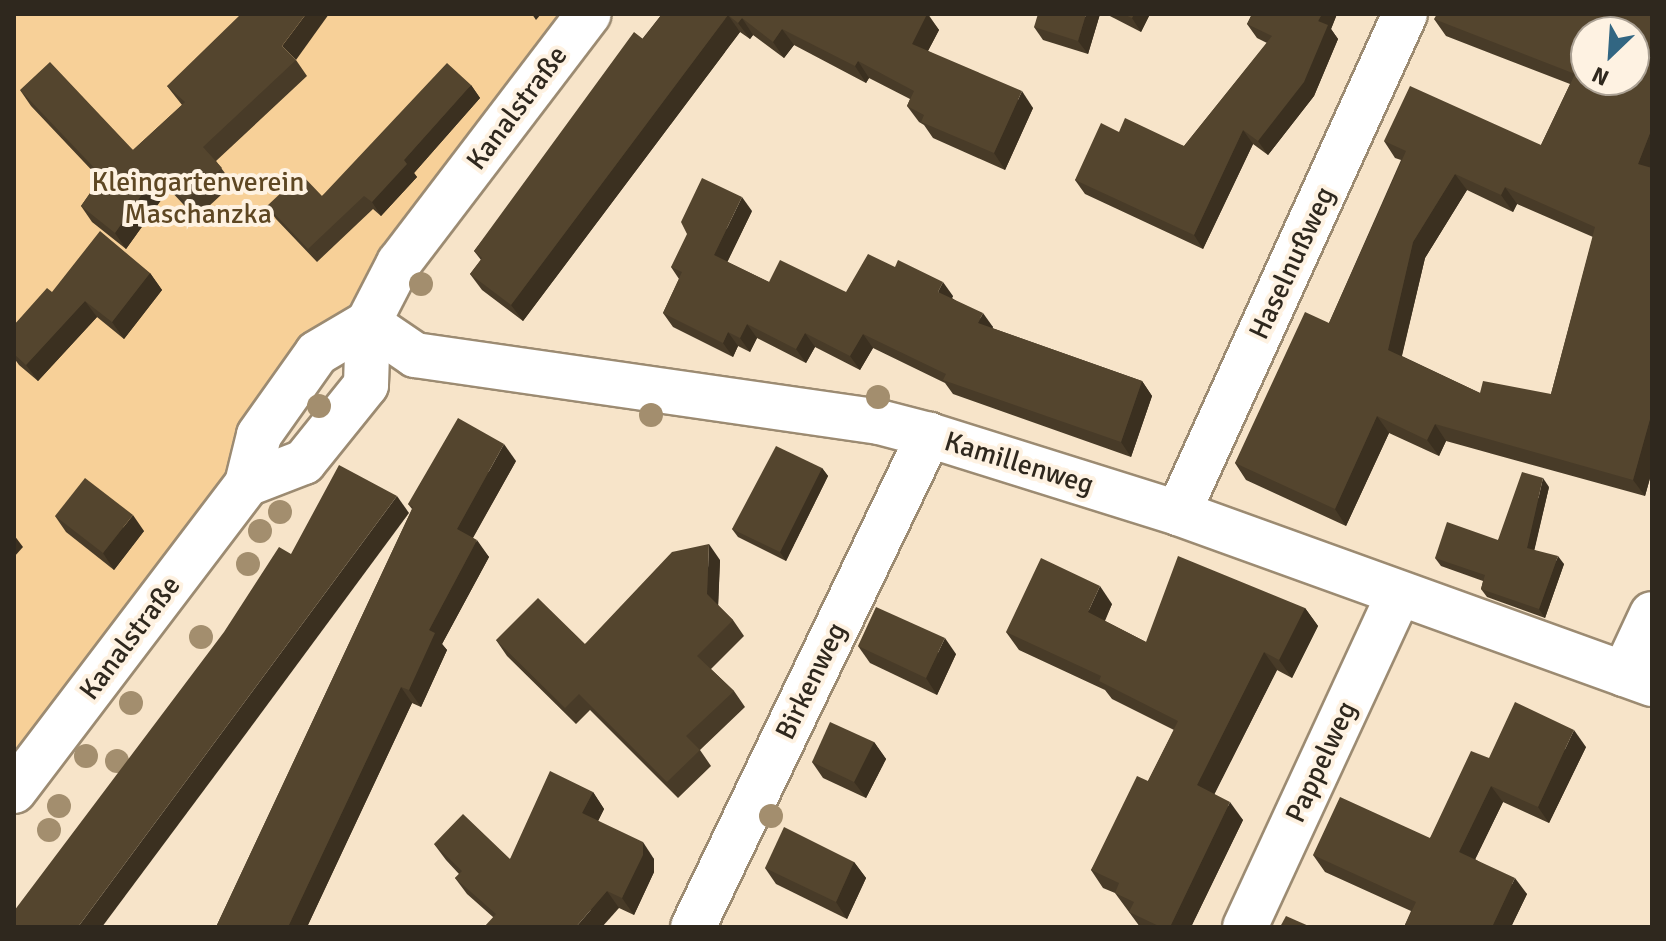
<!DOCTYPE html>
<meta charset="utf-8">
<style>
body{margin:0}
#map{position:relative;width:1666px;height:941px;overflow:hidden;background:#f7e4c9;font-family:Signika,sans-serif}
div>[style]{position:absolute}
.green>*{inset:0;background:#f7d098}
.roads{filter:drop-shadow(2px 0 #9c8b72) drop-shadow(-2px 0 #9c8b72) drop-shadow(0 2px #9c8b72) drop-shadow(0 -2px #9c8b72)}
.street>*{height:44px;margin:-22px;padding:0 22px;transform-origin:22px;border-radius:22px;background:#fff}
.trees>*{width:24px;height:24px;margin:-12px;border-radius:50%;background:#a38e6e}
.wall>*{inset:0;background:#483b28}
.shaded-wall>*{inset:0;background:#3b3020}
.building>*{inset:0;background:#54452e}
span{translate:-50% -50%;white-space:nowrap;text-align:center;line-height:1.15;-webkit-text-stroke:8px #fef2e2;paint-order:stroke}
.street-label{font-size:28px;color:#2f281e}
.park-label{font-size:28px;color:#5e4723}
.frame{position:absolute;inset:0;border:16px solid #2f281e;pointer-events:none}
.north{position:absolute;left:1570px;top:16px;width:80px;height:80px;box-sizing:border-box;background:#fef2e2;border:2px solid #aba194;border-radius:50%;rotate:205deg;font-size:22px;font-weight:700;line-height:32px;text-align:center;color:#2f281e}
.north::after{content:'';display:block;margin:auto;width:28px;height:36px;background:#326682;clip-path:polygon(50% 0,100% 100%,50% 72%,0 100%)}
</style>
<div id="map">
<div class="green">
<div style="clip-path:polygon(14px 14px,563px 14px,14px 761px)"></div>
</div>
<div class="roads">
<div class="street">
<div style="left:368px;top:323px;width:57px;rotate:34.2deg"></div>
<div style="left:415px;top:355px;width:469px;rotate:8.2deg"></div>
<div style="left:879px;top:422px;width:52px;rotate:14.6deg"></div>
<div style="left:929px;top:435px;width:261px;rotate:17.4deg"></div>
<div style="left:1178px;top:513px;width:504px;rotate:19.84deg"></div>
<div style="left:247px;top:484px;width:61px;rotate:-21.1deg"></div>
<div style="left:304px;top:462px;width:99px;rotate:-51.2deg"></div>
<div style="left:366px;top:385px;width:62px;rotate:-88.2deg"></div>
<div style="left:368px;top:323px;width:68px;rotate:-62.7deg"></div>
<div style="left:399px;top:263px;width:313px;rotate:-52.7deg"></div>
<div style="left:1178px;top:513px;width:548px;rotate:-65.54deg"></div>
<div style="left:1624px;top:674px;width:66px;rotate:-65deg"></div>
<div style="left:14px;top:791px;width:385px;rotate:-52.8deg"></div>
<div style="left:247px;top:484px;width:50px;rotate:-76.2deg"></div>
<div style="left:259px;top:435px;width:100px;rotate:-54.7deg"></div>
<div style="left:317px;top:353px;width:59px;rotate:-30.5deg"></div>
<div style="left:693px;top:927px;width:546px;rotate:-64.37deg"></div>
<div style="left:1245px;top:927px;width:365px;rotate:-65.2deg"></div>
</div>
</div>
<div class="trees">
<div style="left:421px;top:284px"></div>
<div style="left:878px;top:397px"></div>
<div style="left:319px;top:406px"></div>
<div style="left:651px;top:415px"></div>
<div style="left:280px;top:512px"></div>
<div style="left:260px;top:531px"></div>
<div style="left:248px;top:564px"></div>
<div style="left:201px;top:637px"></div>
<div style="left:131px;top:703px"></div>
<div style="left:86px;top:756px"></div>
<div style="left:117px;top:761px"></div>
<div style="left:59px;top:806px"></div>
<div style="left:771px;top:816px"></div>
<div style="left:49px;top:830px"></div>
</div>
<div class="wall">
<div style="clip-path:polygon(662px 14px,928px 14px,939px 30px,928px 51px,1033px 108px,1005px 170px,933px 138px,924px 125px,919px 122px,907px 106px,910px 99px,869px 78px,866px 83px,794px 45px,784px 58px,753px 35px,750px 39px,740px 32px,523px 321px,482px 290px,470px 274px,481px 260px,474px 251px)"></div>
<div style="clip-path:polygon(1100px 14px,1088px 54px,1043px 40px,1034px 27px)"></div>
<div style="clip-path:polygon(1106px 14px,1150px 14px,1141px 32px)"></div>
<div style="clip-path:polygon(1252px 14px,1337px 14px,1331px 29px,1338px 39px,1314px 96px,1268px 155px,1253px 144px,1203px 249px,1085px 194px,1075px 180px,1119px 132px,1184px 146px,1267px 43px,1257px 38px,1247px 24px)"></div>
<div style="clip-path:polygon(evenodd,1652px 16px,1652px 471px,1645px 496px,1446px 441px,1439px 456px,1389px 433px,1346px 526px,1246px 480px,1235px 463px,1329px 323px,1401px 160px,1395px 158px,1384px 141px,1541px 145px,1570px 84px,1446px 36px,1434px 19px,1652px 16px,1467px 190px,1513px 212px,1517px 204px,1593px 237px,1551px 394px,1480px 393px,1402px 356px,1425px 258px,1467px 190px)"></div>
<div style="clip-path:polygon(296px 60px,307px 76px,216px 161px,233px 184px,196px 218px,169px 189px,126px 249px,92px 222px,81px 206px,100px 179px,31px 106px,20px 90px,133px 150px,182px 105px,167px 86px)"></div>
<div style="clip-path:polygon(471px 85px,480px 98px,414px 173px,417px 177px,381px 216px,373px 209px,317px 262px,276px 219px,267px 206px,322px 196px)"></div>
<div style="clip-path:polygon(752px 211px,727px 262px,769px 282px,846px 292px,953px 296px,952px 298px,993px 327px,992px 328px,1142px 381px,1152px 396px,1131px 457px,953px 394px,945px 383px,873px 348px,860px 370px,815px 347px,806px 363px,757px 338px,750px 352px,738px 346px,733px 357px,673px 327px,663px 313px,679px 279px,671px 267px)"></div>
<div style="clip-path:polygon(150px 273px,162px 290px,124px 339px,97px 317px,38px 381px,19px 365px,14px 358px,14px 325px,52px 292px)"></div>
<div style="clip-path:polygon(516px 461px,473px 538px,489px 557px,442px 644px,447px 650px,421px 707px,412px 703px,307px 927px,216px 927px,412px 509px,408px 504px)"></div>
<div style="clip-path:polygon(822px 468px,828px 476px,786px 561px,738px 537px,732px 529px)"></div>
<div style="clip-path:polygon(1549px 487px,1534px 550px,1564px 564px,1545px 618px,1487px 597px,1481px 589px,1483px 581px,1441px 566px,1435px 558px,1498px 540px)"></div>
<div style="clip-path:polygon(55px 516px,144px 531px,114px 570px,66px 532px)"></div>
<div style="clip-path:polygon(720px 560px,718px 605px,733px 620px,744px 636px,711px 669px,734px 691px,745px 707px,700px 750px,711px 766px,678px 798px,590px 710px,576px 724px,507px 656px,496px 640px,585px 644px)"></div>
<div style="clip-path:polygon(1112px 604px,1105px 621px,1146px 642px,1305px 608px,1318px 626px,1292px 678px,1277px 670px,1214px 794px,1243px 820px,1191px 927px,1140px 927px,1115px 893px,1103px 888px,1091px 870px,1148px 781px,1174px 730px,1112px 699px,1105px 690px,1019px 650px,1006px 632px)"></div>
<div style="clip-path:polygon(858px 646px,956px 654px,937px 695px,870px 663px)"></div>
<div style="clip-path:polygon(874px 742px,886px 759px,866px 798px,823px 778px,812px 762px)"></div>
<div style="clip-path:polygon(1586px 747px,1549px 823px,1503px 802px,1475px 859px,1527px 894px,1511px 927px,1404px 927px,1411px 911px,1325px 872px,1313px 855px,1430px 838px,1489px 758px)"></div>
<div style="clip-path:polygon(593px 792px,604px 809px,598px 821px,654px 859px,654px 872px,634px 915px,619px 908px,493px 917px,467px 894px,455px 878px,459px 874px,446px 860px,434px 844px,510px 859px)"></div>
<div style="clip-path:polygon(854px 862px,866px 878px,847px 919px,776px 884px,765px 868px)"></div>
</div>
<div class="shaded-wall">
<div style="clip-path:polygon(306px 14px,329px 14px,296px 60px,282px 46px)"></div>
<div style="clip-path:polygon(532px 14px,541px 14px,536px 20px)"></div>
<div style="clip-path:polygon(927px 14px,939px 30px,923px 60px,912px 44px)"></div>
<div style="clip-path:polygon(1086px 14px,1100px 14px,1088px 54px,1078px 41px)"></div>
<div style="clip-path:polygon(1134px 14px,1150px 14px,1141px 32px,1132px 18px)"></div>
<div style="clip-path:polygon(1322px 14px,1337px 14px,1331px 29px,1338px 39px,1314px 96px,1268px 155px,1258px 141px)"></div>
<div style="clip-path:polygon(728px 15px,740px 32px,523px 321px,511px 305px)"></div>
<div style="clip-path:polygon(742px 18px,753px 35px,750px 39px,738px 23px)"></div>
<div style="clip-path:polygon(782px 29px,794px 45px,784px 58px,773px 42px)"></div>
<div style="clip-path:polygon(858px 61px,869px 78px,866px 83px,855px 66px)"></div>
<div style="clip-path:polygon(471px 85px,480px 98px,414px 173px,417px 177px,381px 216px,372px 202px,404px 160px)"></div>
<div style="clip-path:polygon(1022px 91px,1033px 108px,1005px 170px,994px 153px)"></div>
<div style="clip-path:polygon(1652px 128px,1652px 175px,1638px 164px)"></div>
<div style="clip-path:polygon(1243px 130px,1253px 144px,1203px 249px,1194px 235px)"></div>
<div style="clip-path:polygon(157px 173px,169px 189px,126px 249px,115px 233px)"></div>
<div style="clip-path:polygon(1455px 174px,1467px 190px,1425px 258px,1399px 367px,1388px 350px,1413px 242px)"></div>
<div style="clip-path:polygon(1505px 187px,1517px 204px,1513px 212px,1501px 195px)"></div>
<div style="clip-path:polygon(742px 197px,752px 211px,724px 269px,714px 255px)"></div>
<div style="clip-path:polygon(150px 273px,162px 290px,124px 339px,112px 322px)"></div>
<div style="clip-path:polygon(943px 282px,953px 296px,948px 306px,938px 292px)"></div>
<div style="clip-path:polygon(85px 301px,97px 317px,38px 381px,26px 365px)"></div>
<div style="clip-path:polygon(983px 313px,993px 327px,988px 338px,978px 323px)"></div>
<div style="clip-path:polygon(747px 324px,757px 338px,750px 352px,740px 338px)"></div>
<div style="clip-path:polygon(728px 332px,738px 346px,733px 357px,723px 343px)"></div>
<div style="clip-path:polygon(805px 333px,815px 347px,806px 363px,796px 349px)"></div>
<div style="clip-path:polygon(863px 334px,873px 348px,860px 370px,850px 356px)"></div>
<div style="clip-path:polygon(1142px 381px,1152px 396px,1131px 457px,1121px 442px)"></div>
<div style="clip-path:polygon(1652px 412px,1652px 471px,1645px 496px,1633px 480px)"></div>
<div style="clip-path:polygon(1377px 416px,1389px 433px,1346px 526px,1335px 509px)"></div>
<div style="clip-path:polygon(1435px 424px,1446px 441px,1439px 456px,1427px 440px)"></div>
<div style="clip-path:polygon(504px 444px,516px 461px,468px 546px,457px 529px)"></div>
<div style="clip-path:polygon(822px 468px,828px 476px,786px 561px,780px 552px)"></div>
<div style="clip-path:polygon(1543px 478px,1549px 487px,1533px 556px,1527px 548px)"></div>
<div style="clip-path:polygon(397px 496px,409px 513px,245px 735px,102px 927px,78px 927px)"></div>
<div style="clip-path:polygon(133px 515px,144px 531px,114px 570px,103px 553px)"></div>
<div style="clip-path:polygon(14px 535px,23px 547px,14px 557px)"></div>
<div style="clip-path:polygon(477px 540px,489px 557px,442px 644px,447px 650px,421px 707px,409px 690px,429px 630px)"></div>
<div style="clip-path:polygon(709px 544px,720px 560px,718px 610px,707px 594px)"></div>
<div style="clip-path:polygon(1558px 556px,1564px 564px,1545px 618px,1539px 609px)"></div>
<div style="clip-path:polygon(1100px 586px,1112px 604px,1100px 630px,1088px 612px)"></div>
<div style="clip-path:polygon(1305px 608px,1318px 626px,1292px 678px,1279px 660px)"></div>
<div style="clip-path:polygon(945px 638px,956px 654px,937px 695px,926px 678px)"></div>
<div style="clip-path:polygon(1264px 652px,1277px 670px,1210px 803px,1197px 785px)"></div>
<div style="clip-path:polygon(401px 687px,412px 703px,307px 927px,288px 927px)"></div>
<div style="clip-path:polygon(1574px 730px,1586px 747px,1549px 823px,1538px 807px)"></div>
<div style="clip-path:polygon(874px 742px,886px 759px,866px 798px,854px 782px)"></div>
<div style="clip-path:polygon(1491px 786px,1503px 802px,1471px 868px,1459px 852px)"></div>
<div style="clip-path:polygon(593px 792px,604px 809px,594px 829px,582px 813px)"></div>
<div style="clip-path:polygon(1230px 802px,1243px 820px,1191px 927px,1170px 927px)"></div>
<div style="clip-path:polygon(643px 842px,654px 859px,654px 872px,634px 915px,622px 898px)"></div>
<div style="clip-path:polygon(854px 862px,866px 878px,847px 919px,836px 902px)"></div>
<div style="clip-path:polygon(1515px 878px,1527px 894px,1511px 927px,1492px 927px)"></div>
<div style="clip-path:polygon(607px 891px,619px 908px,602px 927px,576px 927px)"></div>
</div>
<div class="building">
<div style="clip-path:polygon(241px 14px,306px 14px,282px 46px,296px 60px,203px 147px,222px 168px,185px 202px,157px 173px,115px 233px,81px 206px,102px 176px,20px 90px,50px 62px,133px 150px,185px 102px,167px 86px)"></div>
<div style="clip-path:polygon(662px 14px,927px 14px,912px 44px,1022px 91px,994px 153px,921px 122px,924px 115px,907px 106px,914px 91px,858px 61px,855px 66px,782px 29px,773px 42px,742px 18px,738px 23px,728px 15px,511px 305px,470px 274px,482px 258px,474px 251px,634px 32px,643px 39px)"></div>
<div style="clip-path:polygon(1038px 14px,1086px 14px,1078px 41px,1034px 27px)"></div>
<div style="clip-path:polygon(1123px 14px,1134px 14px,1132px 18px)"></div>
<div style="clip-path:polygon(1252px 14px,1322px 14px,1318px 21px,1328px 25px,1304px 82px,1258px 141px,1243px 130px,1194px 235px,1075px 180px,1101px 123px,1119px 132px,1125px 118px,1184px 146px,1272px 36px,1247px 24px)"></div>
<div style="clip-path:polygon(evenodd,1437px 14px,1646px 14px,1652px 16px,1652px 128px,1638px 164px,1652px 168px,1652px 412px,1633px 480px,1435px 424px,1427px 440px,1377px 416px,1335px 509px,1235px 463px,1305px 312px,1329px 323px,1406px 151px,1384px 141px,1410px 86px,1541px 145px,1575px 74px,1434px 19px,1437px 14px,1586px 32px,1634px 32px,1634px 80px,1586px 80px,1586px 32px,1437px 14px,1455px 174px,1501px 195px,1505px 187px,1595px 227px,1551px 394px,1483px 381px,1480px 393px,1388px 350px,1413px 242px,1455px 174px)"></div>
<div style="clip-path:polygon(447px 63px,471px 85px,404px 160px,407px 164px,372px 202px,364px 196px,308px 249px,267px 206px,301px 174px,322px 196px)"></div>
<div style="clip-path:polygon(702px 178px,742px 197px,714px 255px,769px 282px,780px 260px,846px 292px,868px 254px,895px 267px,898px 260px,943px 282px,938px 292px,983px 313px,978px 323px,1142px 381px,1121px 442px,943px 380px,946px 374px,863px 334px,850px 356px,805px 333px,796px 349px,747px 324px,740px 338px,728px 332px,723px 343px,663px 313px,682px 272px,671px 267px,687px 234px,681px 222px)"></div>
<div style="clip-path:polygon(100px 231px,150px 273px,112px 322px,85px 301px,26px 365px,14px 354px,14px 340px,16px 337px,14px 335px,14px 325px,47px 288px,52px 292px)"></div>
<div style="clip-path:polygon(458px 418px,504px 444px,457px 529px,477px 540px,429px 630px,435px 633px,409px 690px,401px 687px,288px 927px,216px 927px,413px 507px,408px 504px)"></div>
<div style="clip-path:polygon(776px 446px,822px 468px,780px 552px,732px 529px)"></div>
<div style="clip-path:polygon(339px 465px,397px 496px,78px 927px,14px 927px,14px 911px,224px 632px,279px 547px,291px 554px)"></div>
<div style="clip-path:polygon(1522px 472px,1543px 478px,1527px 548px,1558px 556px,1539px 609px,1481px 589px,1485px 575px,1435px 558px,1447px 522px,1498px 540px)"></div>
<div style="clip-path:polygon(85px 478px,133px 515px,103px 553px,55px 516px)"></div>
<div style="clip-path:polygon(709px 544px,707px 594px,733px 620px,697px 656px,734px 691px,686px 736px,700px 750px,667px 782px,579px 694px,565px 708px,496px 640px,538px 598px,585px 644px,672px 552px)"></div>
<div style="clip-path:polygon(1178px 556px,1305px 608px,1279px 660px,1264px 652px,1197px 785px,1230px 802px,1170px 927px,1161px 927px,1129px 912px,1134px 902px,1115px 893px,1119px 883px,1091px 870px,1137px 776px,1148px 781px,1178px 721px,1099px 681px,1101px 676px,1006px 632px,1041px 558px,1100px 586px,1088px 612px,1146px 642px)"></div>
<div style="clip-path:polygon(876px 607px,945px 638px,926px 678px,858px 646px)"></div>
<div style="clip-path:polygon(1515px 702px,1574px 730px,1538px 807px,1491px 786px,1459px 852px,1515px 878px,1492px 927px,1404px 927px,1416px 902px,1313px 855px,1340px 797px,1430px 838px,1471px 751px,1489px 758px)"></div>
<div style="clip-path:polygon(830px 722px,874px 742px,854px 782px,812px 762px)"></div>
<div style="clip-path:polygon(550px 771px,593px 792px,582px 813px,643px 842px,643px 855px,622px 898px,607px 891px,576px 927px,484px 927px,496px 914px,455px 878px,462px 871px,434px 844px,463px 814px,510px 859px)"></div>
<div style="clip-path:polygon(784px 827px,854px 862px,836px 902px,765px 868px)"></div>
<div style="clip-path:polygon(1286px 916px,1311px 927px,1280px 927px)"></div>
</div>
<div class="street-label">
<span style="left:517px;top:108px;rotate:-53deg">Kanalstraße</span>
<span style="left:1292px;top:263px;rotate:-65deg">Haselnußweg</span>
<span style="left:1019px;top:463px;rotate:17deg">Kamillenweg</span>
<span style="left:130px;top:638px;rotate:-53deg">Kanalstraße</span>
<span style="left:811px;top:681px;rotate:-64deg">Birkenweg</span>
<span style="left:1321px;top:762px;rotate:-65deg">Pappelweg</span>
</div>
<div class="park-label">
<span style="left:198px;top:198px">Kleingartenverein<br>Maschanzka</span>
</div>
<div class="frame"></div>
<div class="north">N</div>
</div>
